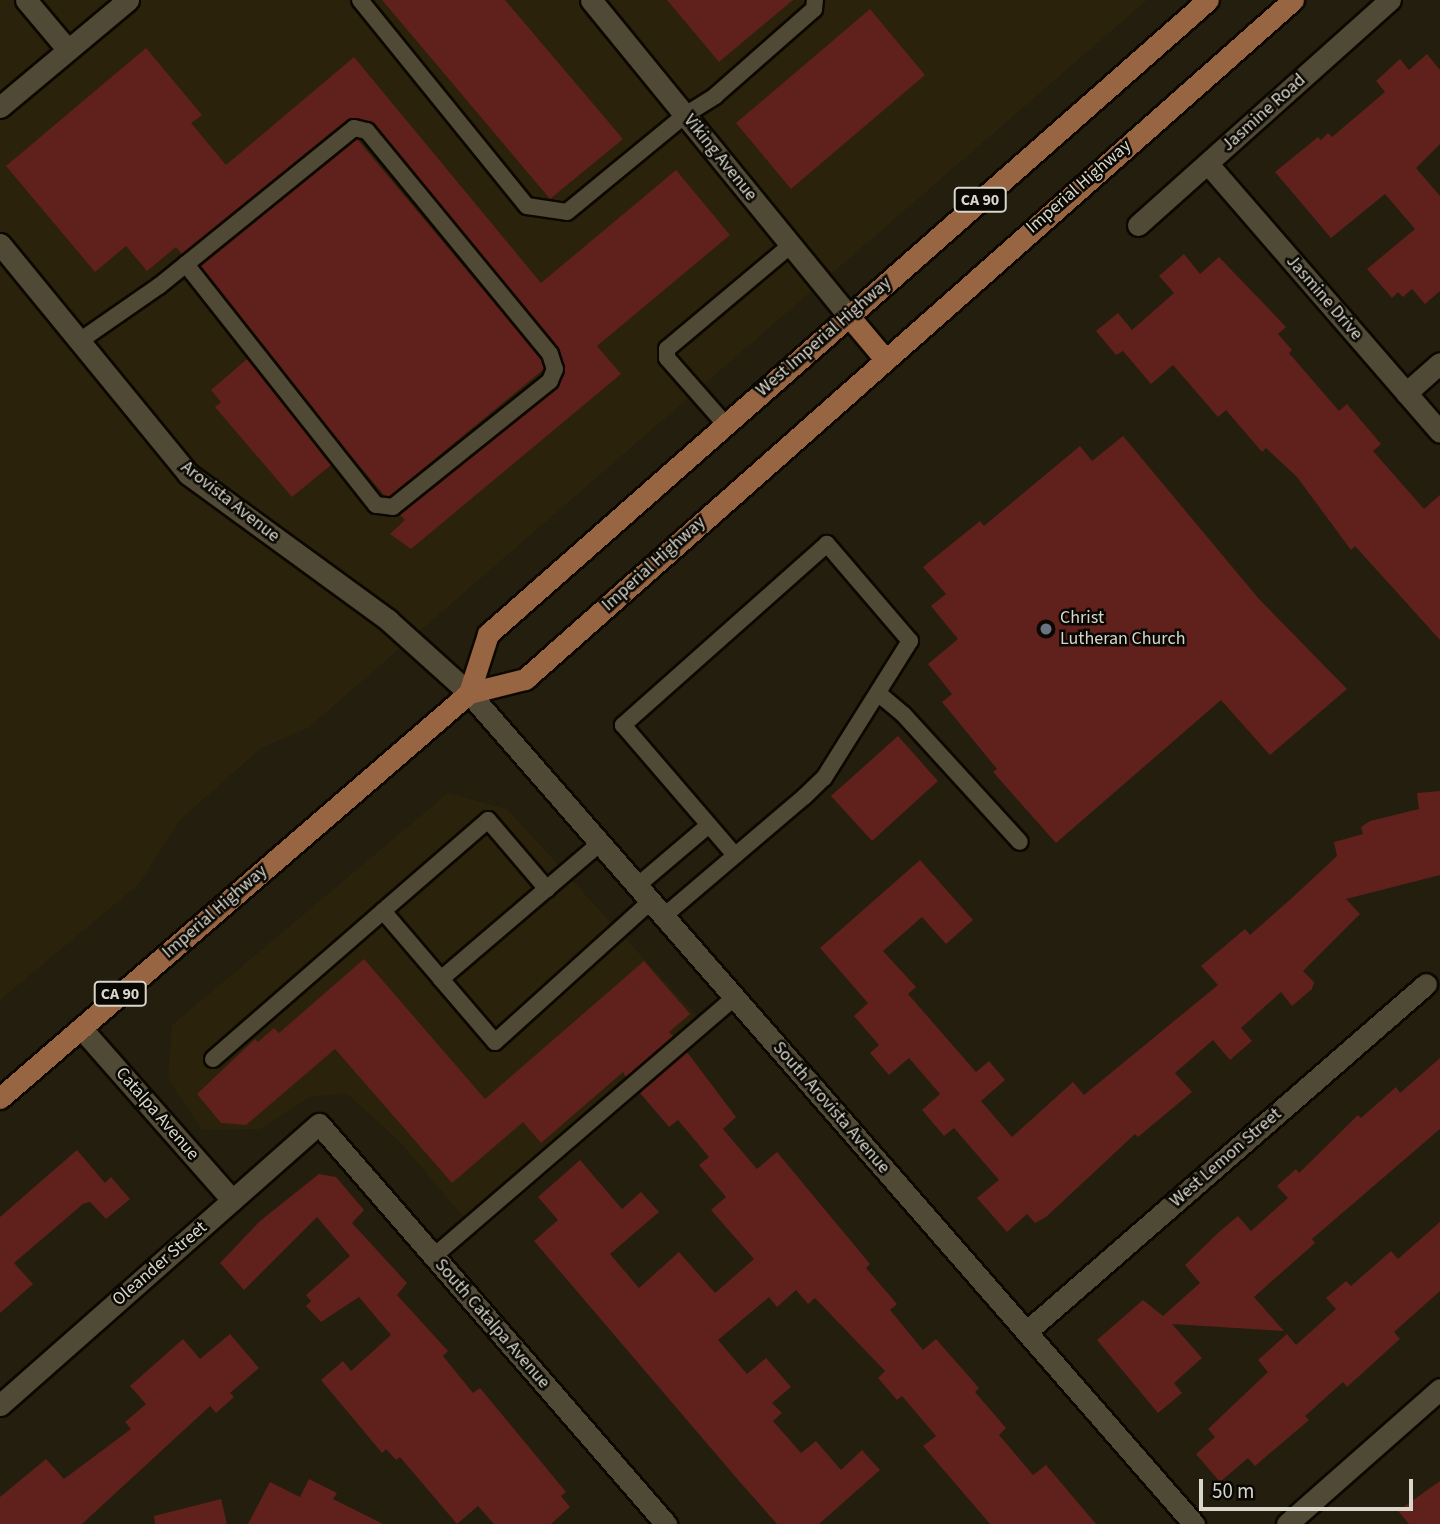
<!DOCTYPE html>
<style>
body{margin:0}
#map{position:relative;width:1440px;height:1524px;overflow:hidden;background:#231e0d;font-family:"Source Sans 3",sans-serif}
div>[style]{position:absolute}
.built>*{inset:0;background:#2a220a}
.building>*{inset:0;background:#60201b}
.roads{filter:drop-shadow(2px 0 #0c0800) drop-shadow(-2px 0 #0c0800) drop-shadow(0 2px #0c0800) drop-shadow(0 -2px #0c0800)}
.service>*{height:16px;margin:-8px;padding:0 8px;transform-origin:8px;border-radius:8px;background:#4f4936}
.minor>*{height:21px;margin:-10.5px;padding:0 10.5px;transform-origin:10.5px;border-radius:10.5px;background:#4f4936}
.primary>*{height:21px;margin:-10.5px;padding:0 10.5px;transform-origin:10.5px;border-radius:10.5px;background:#986543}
.dots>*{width:19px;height:19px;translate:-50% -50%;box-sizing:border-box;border:4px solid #0a0803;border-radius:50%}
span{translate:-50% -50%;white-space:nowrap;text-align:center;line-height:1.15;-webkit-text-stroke:5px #0a0803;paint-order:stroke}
.shield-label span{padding:2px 5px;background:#0a0803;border:2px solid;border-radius:5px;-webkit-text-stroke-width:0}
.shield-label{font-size:16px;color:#d9d6cb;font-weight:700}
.street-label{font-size:18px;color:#d9d6cb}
.poi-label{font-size:18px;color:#d9d6cb}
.left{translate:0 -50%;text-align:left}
.scale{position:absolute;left:1199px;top:1479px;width:214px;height:32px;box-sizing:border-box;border:4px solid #d9d6cb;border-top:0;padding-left:9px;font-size:21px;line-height:24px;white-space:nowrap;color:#d9d6cb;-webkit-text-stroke:5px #0a0803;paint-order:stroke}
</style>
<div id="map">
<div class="built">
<div style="clip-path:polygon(0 0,1147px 0,308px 728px,261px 748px,180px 820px,139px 884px,0 1000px)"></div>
<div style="clip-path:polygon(448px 793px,507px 809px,711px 1032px,478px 1234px,400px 1142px,346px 1093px,310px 1097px,260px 1129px,202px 1130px,168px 1078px,172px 1025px)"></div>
</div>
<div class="building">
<div style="clip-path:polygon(382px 0,505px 0,623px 139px,550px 199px)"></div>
<div style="clip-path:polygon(667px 0,793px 0,719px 62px)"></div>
<div style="clip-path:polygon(870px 9px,925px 75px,791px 189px,736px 123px)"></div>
<div style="clip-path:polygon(146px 48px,202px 115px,191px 123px,226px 165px,354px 57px,541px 283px,676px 170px,730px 235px,597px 346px,621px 374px,411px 549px,390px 534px,405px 520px,400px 515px,557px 389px,565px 372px,560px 350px,375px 124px,356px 118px,347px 120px,182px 254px,176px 247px,147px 271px,126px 246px,95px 272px,6px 166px)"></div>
<div style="clip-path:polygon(1427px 54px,1440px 70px,1440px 144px,1416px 168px,1440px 196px,1440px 291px,1425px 304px,1412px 289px,1403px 297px,1398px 292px,1392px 298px,1367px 269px,1415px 229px,1385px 194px,1331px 238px,1275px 172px,1318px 137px,1321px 140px,1328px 133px,1332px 137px,1385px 92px,1376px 81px,1400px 59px,1409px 70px)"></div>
<div style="clip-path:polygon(357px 139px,541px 359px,544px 369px,390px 496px,384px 495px,347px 451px,201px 266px)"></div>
<div style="clip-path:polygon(1184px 254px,1200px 274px,1219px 257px,1286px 327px,1278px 334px,1292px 350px,1289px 353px,1339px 411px,1347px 404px,1381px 444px,1373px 451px,1424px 509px,1440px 495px,1440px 640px,1355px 546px,1351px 550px,1297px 477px,1266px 448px,1262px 452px,1226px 410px,1218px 417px,1173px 365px,1151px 384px,1123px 351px,1116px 355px,1096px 331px,1118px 313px,1132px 330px,1174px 293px,1159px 276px)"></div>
<div style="clip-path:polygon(247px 359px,331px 465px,292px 497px,215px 407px,221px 402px,211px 390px)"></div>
<div style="clip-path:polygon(1123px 436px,1259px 599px,1347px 689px,1270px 755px,1221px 700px,1056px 843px,993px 772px,997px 769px,942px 702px,952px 694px,928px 664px,958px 639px,931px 606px,946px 594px,923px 567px,980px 521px,984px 526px,1080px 446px,1092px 461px)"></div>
<div style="clip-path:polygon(898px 736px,938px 781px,872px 841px,831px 796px)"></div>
<div style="clip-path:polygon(1440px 791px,1440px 875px,1346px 899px,1360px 914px,1303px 971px,1314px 982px,1312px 989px,1292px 1006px,1281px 992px,1241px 1028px,1252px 1041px,1230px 1060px,1213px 1040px,1175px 1073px,1192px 1092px,1138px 1137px,1135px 1134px,1046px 1217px,1035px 1223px,1027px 1214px,1007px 1232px,977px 1198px,999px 1180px,954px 1128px,944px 1136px,922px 1110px,940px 1094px,909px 1058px,889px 1075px,870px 1053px,879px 1045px,854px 1016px,868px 1003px,820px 948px,920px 860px,973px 920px,946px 944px,922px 917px,883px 951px,916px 987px,908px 994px,976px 1072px,989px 1061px,1005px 1080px,981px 1101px,1012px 1137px,1073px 1082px,1084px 1095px,1218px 985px,1201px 966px,1245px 929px,1250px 935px,1293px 897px,1337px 856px,1334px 842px,1363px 834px,1361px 827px,1370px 821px,1419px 809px,1417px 793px)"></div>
<div style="clip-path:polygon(364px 959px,485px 1099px,644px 961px,690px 1014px,669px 1032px,673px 1036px,626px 1077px,623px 1072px,541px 1143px,523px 1122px,452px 1183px,335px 1049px,246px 1125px,221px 1123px,197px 1094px,255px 1039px,258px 1042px,274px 1028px,279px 1033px)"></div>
<div style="clip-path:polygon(687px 1052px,736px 1117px,723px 1129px,757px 1169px,777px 1152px,870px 1264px,866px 1268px,897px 1304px,890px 1310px,923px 1350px,936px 1339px,979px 1388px,975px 1392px,1006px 1428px,999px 1435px,1033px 1475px,1046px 1465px,1096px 1524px,990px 1524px,923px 1446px,936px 1436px,902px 1396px,897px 1400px,878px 1378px,885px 1371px,815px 1298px,808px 1304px,796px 1290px,777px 1307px,769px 1297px,718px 1340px,747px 1374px,766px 1358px,791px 1387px,772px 1403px,782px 1413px,773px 1421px,801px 1453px,816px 1441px,841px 1470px,862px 1450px,880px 1470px,819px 1524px,777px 1524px,739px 1481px,534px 1241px,558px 1220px,538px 1197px,580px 1160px,622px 1209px,641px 1192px,659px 1212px,610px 1254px,639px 1288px,679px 1252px,715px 1293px,754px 1259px,711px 1210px,726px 1197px,699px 1165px,709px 1157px,678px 1120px,669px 1127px,640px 1093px)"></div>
<div style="clip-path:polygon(1440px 1058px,1440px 1129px,1312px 1239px,1315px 1243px,1254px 1297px,1284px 1331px,1172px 1324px,1202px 1358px,1174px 1383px,1182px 1393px,1158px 1413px,1097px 1340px,1143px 1300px,1163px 1316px,1200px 1283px,1185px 1265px,1218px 1233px,1238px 1216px,1251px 1231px,1288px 1198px,1277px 1186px,1296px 1169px,1299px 1173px,1358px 1115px,1361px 1118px,1396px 1087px,1400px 1093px)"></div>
<div style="clip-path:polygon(77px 1150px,105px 1183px,111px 1177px,130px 1199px,106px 1219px,90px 1202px,83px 1204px,14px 1263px,33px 1284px,0 1313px,0 1217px)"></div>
<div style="clip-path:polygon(319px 1174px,336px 1177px,364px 1210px,352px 1223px,407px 1283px,397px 1295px,448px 1351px,443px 1356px,473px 1393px,480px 1388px,566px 1492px,561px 1496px,570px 1507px,551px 1524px,494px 1524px,478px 1506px,457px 1524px,400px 1457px,396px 1460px,386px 1449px,382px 1453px,321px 1380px,343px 1361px,351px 1371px,391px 1335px,359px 1297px,321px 1322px,306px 1306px,311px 1301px,306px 1295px,350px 1256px,317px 1217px,244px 1290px,220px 1263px,260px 1221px)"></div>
<div style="clip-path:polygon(1440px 1222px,1440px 1291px,1394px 1332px,1400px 1339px,1347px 1387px,1343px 1382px,1305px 1416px,1309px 1420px,1255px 1466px,1248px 1458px,1220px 1482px,1196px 1454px,1215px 1437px,1208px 1429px,1268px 1372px,1258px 1360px,1287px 1334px,1296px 1345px,1336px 1309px,1326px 1298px,1346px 1281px,1351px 1286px,1391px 1251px,1398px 1259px)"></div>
<div style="clip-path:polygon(230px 1334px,259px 1368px,230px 1393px,234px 1397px,216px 1413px,210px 1406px,82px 1524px,0 1524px,0 1497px,46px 1459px,64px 1479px,131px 1429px,125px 1422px,146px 1404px,130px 1386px,183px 1339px,200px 1359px)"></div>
<div style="clip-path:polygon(309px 1479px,337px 1493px,333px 1499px,383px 1524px,248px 1524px,270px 1482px,300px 1497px)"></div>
<div style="clip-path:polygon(1440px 1481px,1440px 1524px,1409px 1524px,1398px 1511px)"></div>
<div style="clip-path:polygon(221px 1499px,227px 1524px,155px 1524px,154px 1516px)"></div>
</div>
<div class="roads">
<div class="service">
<div style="left:360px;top:0;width:265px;rotate:51deg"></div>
<div style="left:527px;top:206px;width:40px;rotate:8.5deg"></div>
<div style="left:567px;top:212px;width:153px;rotate:-39.4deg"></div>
<div style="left:685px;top:115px;width:36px;rotate:-32deg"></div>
<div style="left:715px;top:96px;width:132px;rotate:-41.3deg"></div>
<div style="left:814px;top:9px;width:9px;rotate:-84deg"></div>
<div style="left:78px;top:342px;width:98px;rotate:-34.7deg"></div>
<div style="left:159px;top:286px;width:251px;rotate:-39deg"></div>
<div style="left:354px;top:128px;width:13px;rotate:13deg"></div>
<div style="left:367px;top:131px;width:288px;rotate:50.6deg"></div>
<div style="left:550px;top:354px;width:16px;rotate:72deg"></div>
<div style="left:555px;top:369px;width:13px;rotate:113deg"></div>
<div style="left:550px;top:381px;width:201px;rotate:141.3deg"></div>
<div style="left:393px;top:507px;width:17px;rotate:-173deg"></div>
<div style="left:376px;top:505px;width:307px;rotate:-128.3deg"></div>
<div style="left:725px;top:424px;width:88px;rotate:-131.3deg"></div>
<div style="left:667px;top:358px;width:9px;rotate:-90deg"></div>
<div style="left:667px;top:349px;width:162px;rotate:-40deg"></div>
<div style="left:879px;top:694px;width:31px;rotate:40deg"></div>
<div style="left:903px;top:714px;width:173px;rotate:47.6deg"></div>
<div style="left:637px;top:886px;width:94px;rotate:-40.3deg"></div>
<div style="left:383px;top:911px;width:139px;rotate:-40.9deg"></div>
<div style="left:488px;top:820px;width:91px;rotate:49.5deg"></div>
<div style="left:664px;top:916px;width:184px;rotate:-40.4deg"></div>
<div style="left:804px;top:797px;width:28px;rotate:-44deg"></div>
<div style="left:824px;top:778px;width:162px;rotate:-57.9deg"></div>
<div style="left:910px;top:641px;width:128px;rotate:-130.6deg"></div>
<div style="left:827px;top:544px;width:273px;rotate:138.4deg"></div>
<div style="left:623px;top:725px;width:172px;rotate:49.3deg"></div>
<div style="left:441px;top:979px;width:83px;rotate:49.4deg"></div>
<div style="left:495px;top:1042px;width:210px;rotate:-42.1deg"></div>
<div style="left:213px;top:1059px;width:225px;rotate:-41deg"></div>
<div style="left:383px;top:911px;width:89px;rotate:49.5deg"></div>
<div style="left:441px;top:979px;width:209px;rotate:-40.5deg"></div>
<div style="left:434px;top:1256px;width:397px;rotate:-40.7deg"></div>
</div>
<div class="minor">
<div style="left:26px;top:0;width:65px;rotate:50deg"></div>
<div style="left:591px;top:0;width:407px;rotate:50.8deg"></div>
<div style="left:0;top:107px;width:167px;rotate:-39.9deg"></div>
<div style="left:1208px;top:164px;width:354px;rotate:49.1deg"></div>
<div style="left:1138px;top:225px;width:338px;rotate:-41.8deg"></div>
<div style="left:0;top:244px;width:297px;rotate:50.7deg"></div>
<div style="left:188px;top:474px;width:248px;rotate:36.1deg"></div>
<div style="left:388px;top:620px;width:109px;rotate:42deg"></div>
<div style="left:469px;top:693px;width:1103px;rotate:48.9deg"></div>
<div style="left:1406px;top:393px;width:45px;rotate:-41.4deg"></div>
<div style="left:81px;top:1028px;width:229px;rotate:48.7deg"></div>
<div style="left:1026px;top:1332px;width:530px;rotate:-41.02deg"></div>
<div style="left:0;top:1405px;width:425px;rotate:-41.4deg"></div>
<div style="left:319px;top:1124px;width:530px;rotate:49.06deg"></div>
<div style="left:1287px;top:1524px;width:204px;rotate:-41.4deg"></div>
</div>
<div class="primary">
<div style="left:848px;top:315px;width:56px;rotate:50.1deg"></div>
<div style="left:469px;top:693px;width:62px;rotate:-72.1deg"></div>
<div style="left:488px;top:634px;width:959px;rotate:-41.37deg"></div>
<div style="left:0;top:1098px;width:620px;rotate:-40.81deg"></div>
<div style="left:469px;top:693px;width:58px;rotate:-14deg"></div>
<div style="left:525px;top:679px;width:1025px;rotate:-41.48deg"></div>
</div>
</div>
<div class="dots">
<div style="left:1046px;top:629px;background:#6b7280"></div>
</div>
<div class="shield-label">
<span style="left:980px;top:200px">CA 90</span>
<span style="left:120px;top:994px">CA 90</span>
</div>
<div class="street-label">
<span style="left:1264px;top:113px;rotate:-42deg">Jasmine Road</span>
<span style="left:720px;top:158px;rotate:51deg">Viking Avenue</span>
<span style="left:1079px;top:187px;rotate:-41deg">Imperial Highway</span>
<span style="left:1324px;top:298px;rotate:49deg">Jasmine Drive</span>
<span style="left:824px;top:337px;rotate:-41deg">West Imperial Highway</span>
<span style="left:230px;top:502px;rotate:38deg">Arovista Avenue</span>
<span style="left:654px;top:564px;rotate:-42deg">Imperial Highway</span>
<span style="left:215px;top:912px;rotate:-41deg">Imperial Highway</span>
<span style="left:831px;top:1108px;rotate:49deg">South Arovista Avenue</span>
<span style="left:157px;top:1114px;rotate:49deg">Catalpa Avenue</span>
<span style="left:1226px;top:1158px;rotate:-41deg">West Lemon Street</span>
<span style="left:160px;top:1264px;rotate:-41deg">Oleander Street</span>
<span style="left:492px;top:1324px;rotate:49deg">South Catalpa Avenue</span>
</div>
<div class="poi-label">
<span class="left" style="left:1060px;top:629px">Christ<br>Lutheran Church</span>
</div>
<div class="scale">50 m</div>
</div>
